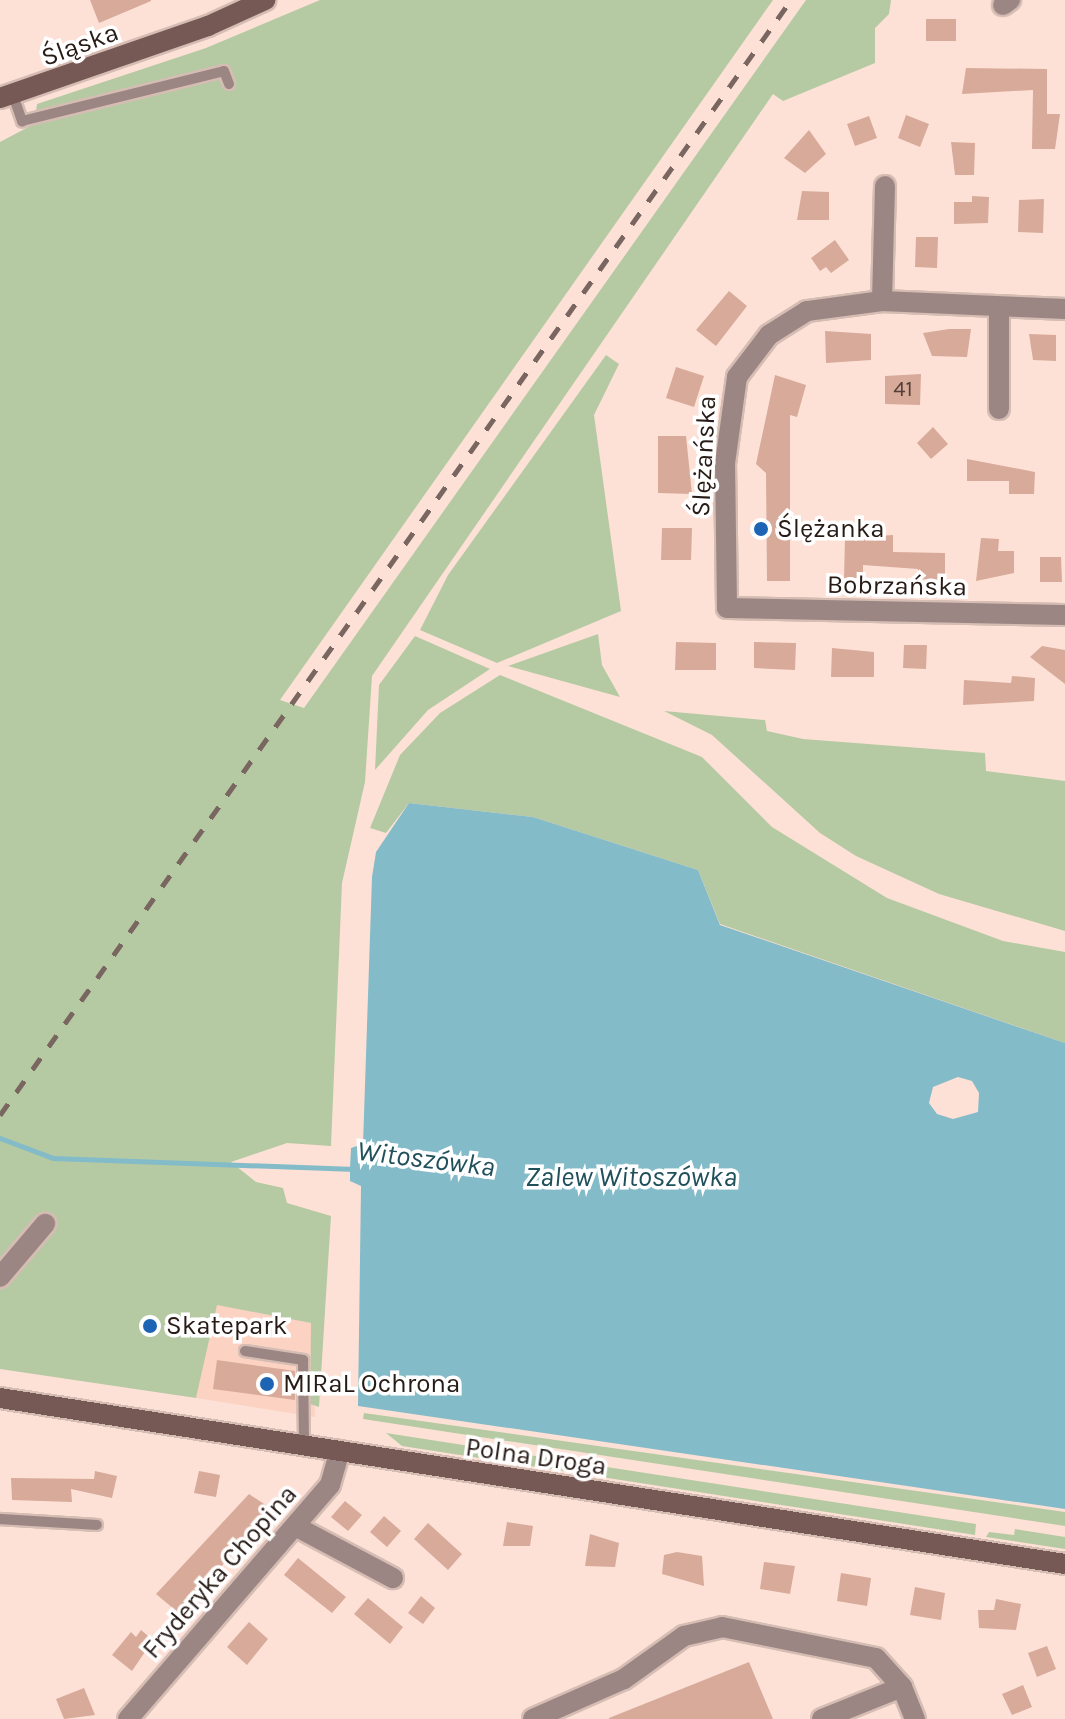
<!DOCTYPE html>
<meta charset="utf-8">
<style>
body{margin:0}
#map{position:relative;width:1065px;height:1719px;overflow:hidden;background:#fde1d7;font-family:Karla,sans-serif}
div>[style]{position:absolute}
.built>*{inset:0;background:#fcd2c3}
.green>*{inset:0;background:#b5caa2}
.water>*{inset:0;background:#84bbc8}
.stream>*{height:5px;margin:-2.5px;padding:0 2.5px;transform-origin:2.5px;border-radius:2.5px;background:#84bbc8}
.building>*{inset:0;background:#d8aa99}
.roads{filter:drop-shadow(2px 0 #d6bdb4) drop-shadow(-2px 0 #d6bdb4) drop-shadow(0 2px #d6bdb4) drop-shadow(0 -2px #d6bdb4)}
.lane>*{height:10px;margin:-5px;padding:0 5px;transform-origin:5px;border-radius:5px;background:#9c8683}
.street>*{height:20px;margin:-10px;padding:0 10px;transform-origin:10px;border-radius:10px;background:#9c8683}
.secondary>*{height:20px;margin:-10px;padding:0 10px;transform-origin:10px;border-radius:10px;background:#765854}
.rail>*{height:5px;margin-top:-2.5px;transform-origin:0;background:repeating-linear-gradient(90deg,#796660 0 14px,transparent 0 28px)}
.dots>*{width:22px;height:22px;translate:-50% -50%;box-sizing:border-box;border:4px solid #fff;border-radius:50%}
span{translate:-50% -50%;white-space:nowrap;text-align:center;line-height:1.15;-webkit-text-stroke:7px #fff;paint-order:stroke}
.number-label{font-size:22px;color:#533f37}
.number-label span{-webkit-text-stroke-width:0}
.street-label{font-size:26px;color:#271b16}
.poi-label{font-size:26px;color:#271b16}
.left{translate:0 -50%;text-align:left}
.water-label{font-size:28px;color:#20505a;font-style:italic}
</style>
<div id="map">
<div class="built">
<div style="clip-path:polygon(216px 1304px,311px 1323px,315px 1417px,196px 1398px)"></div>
</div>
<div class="green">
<div style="clip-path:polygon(320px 0,773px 0,280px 700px,304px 708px,806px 0,891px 0,889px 14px,875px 28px,875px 63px,783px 101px,773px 94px,372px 676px,365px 782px,342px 883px,331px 1146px,287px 1143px,231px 1162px,256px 1182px,283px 1188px,287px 1203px,331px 1216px,319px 1407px,310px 1404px,311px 1323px,217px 1305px,196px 1398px,0 1369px,0 142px,34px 124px,37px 104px,206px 48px)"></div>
<div style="clip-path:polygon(606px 355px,619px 364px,594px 415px,621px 611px,497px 663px,420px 630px,448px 575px)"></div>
<div style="clip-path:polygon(598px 634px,602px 665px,620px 697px,508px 666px)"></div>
<div style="clip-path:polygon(415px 636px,490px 669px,428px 710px,375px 770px,379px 685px)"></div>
<div style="clip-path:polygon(500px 675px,702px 757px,772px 827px,887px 898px,1003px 941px,1065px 952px,1065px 1043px,720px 924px,698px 870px,533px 817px,409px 803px,386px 833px,370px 828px,400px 755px,440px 713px)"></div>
<div style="clip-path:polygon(664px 711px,765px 720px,767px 731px,803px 739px,985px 753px,986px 771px,1065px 781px,1065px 931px,939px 894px,856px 856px,820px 833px,712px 735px)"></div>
<div style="clip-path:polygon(364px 1413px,1065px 1512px,1065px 1526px,363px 1419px)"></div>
<div style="clip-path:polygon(386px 1433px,976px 1524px,975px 1535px,402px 1446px)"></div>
<div style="clip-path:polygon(1015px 1529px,1065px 1537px,1065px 1549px,986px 1537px,989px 1532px,1014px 1535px)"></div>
</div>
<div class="water">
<div style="clip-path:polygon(evenodd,409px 803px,533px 817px,698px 870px,720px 925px,1065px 1043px,1065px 1509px,358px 1406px,361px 1186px,350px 1181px,350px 1168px,351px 1148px,363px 1144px,372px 877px,376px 852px,409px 803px,958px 1077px,972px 1081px,979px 1093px,978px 1112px,953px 1119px,937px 1114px,929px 1103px,933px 1087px,958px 1077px)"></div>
</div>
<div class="stream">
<div style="left:0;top:1138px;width:57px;rotate:20.7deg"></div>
<div style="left:53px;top:1158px;width:302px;rotate:2.1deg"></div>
</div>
<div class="building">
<div style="clip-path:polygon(90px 0,151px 0,151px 1px,99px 23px)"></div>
<div style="clip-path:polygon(926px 19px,956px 19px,956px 41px,926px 41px)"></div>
<div style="clip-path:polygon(966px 68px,1047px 69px,1047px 114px,1060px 114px,1055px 149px,1032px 149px,1033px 90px,962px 94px)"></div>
<div style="clip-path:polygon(906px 115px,929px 124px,920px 147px,898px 138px)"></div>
<div style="clip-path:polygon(869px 116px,877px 138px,855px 146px,847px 124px)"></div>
<div style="clip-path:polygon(809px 130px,826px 154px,805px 173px,784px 158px)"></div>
<div style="clip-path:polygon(951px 142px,975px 143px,974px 175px,955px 175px)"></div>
<div style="clip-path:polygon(802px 191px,829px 192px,829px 220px,797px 220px)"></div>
<div style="clip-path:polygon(972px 196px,989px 197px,988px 223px,954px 224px,954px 202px,972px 202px)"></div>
<div style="clip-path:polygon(1044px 199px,1043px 233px,1018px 232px,1019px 200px)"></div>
<div style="clip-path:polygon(916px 237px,938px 237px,937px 268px,915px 267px)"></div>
<div style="clip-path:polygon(835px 240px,849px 260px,831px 273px,826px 267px,820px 271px,811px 258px)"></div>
<div style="clip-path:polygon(729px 291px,747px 306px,716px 346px,696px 330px)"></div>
<div style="clip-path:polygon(949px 329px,971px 329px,967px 357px,932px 356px,923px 333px)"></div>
<div style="clip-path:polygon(825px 331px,871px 334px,871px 360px,826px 363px)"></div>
<div style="clip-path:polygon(1029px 334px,1056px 335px,1056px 361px,1033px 360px)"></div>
<div style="clip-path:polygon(676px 367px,704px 376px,694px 407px,666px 398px)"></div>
<div style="clip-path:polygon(921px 374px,920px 405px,885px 404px,885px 376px)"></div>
<div style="clip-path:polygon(775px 375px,806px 385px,797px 417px,790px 415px,790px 581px,767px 581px,766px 473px,756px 464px)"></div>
<div style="clip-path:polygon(933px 427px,948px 444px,931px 459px,917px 443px)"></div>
<div style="clip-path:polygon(658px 436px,686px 436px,692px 494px,658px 493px)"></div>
<div style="clip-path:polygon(967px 459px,1035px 472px,1034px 494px,1009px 494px,1009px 481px,967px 481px)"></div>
<div style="clip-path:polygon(662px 528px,692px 528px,691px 560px,661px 560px)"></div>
<div style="clip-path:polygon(893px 535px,893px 552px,945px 553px,945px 580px,918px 579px,918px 569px,863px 565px,863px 578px,844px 578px,845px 538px)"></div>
<div style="clip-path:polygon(981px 538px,999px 539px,998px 551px,1014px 551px,1014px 573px,976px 581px)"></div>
<div style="clip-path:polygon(1040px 557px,1061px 557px,1062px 582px,1040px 582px)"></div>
<div style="clip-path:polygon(676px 642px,716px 643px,716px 670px,675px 670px)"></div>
<div style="clip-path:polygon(754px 642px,796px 643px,795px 670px,754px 668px)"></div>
<div style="clip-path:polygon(904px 645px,927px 645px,926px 669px,903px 668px)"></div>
<div style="clip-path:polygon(1042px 646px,1065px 650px,1065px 684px,1030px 657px)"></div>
<div style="clip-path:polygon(832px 648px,874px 652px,874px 677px,831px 677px)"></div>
<div style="clip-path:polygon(1012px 676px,1035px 678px,1034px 701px,963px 705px,964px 680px,1011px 683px)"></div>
<div style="clip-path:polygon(217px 1360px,295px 1371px,295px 1400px,213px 1389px)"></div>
<div style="clip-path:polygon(95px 1471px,117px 1476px,112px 1498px,71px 1489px,72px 1502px,12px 1500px,11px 1478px,94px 1479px)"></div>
<div style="clip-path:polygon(199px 1471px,220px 1475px,216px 1497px,194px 1493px)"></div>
<div style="clip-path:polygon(249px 1494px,270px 1508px,181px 1615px,156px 1594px)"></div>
<div style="clip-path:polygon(345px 1501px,362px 1515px,348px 1531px,331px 1517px)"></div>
<div style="clip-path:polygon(384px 1516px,401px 1531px,387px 1547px,370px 1532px)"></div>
<div style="clip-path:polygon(507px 1522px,533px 1526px,530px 1546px,503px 1546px)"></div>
<div style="clip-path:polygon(428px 1523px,462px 1554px,448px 1570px,414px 1539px)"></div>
<div style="clip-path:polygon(590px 1534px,619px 1543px,615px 1567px,585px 1566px)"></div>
<div style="clip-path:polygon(677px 1552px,702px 1556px,704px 1586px,662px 1574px,664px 1555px)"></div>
<div style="clip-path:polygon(298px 1558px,346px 1597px,332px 1613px,284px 1575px)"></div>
<div style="clip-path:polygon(764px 1562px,795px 1566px,790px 1594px,760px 1589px)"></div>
<div style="clip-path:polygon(841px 1573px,871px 1578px,867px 1606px,837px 1601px)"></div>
<div style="clip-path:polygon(915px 1587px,945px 1593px,941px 1620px,910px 1615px)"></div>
<div style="clip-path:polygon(421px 1596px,435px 1608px,423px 1624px,408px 1613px)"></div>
<div style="clip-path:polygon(368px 1598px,403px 1627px,390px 1644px,354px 1614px)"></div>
<div style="clip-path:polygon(996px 1599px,1021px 1604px,1016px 1630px,979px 1628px,978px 1610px,994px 1610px)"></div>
<div style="clip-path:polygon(249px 1622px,268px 1639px,247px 1665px,227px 1647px)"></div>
<div style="clip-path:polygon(141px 1630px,153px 1640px,132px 1671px,112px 1655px,131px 1632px,136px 1637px)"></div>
<div style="clip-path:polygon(1047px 1646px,1056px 1669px,1037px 1677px,1028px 1653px)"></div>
<div style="clip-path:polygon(749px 1662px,773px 1719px,609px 1719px,609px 1718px)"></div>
<div style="clip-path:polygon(1023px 1685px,1032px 1707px,1012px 1715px,1002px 1694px)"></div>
<div style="clip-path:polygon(84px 1688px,95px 1715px,64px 1719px,56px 1699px)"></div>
</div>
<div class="roads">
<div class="lane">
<div style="left:13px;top:95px;width:28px;rotate:71deg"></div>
<div style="left:22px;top:121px;width:208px;rotate:-13.9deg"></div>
<div style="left:224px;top:71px;width:14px;rotate:69deg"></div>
<div style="left:245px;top:1351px;width:59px;rotate:8.8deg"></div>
<div style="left:303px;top:1360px;width:87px;rotate:89.3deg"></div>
<div style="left:0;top:1519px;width:97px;rotate:3.5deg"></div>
</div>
<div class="street">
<div style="left:1003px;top:5px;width:9px;rotate:-36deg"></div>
<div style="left:882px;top:301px;width:115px;rotate:-88.5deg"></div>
<div style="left:1065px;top:309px;width:183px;rotate:-177.5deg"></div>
<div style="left:882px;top:301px;width:76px;rotate:172.4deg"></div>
<div style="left:807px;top:311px;width:45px;rotate:147.7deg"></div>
<div style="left:769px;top:335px;width:53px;rotate:127.3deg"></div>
<div style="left:737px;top:377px;width:87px;rotate:97.9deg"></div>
<div style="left:725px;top:463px;width:145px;rotate:89.2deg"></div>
<div style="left:727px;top:608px;width:338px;rotate:1.2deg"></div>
<div style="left:999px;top:409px;width:102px;rotate:-90deg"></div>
<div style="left:0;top:1277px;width:70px;rotate:-49.7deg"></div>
<div style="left:295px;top:1526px;width:111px;rotate:28deg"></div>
<div style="left:128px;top:1719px;width:309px;rotate:-49.2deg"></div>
<div style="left:330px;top:1485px;width:33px;rotate:-74deg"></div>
<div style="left:533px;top:1719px;width:99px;rotate:-23.7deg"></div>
<div style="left:624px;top:1679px;width:74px;rotate:-35.6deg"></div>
<div style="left:684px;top:1636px;width:39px;rotate:-13deg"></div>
<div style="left:722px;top:1627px;width:157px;rotate:11.4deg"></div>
<div style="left:876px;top:1658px;width:39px;rotate:48deg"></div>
<div style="left:902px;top:1687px;width:35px;rotate:68deg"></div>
<div style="left:822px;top:1719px;width:86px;rotate:-21.8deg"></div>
</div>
<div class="secondary">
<div style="left:0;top:98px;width:220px;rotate:-19.1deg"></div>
<div style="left:208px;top:26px;width:63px;rotate:-24.5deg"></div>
<div style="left:0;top:1398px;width:1078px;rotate:8.86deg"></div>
</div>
</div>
<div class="rail">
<div style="left:0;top:1115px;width:1367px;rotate:-54.65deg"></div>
</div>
<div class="dots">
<div style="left:761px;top:529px;background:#1d64b4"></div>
<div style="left:150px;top:1326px;background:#1d64b4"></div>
<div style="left:267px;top:1384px;background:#1d64b4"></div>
</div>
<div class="number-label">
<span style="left:903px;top:390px">41</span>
</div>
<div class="street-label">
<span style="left:80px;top:45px;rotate:-20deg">Śląska</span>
<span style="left:704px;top:456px;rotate:-87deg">Ślężańska</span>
<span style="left:897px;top:586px;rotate:1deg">Bobrzańska</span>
<span style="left:536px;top:1457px;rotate:8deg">Polna Droga</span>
<span style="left:220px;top:1572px;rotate:-49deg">Fryderyka Chopina</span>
</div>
<div class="poi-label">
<span class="left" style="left:777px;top:529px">Ślężanka</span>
<span class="left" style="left:166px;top:1326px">Skatepark</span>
<span class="left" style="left:283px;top:1384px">MIRaL Ochrona</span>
</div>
<div class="water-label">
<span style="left:426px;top:1159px;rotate:7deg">Witoszówka</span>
<span style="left:631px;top:1177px">Zalew Witoszówka</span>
</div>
</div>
